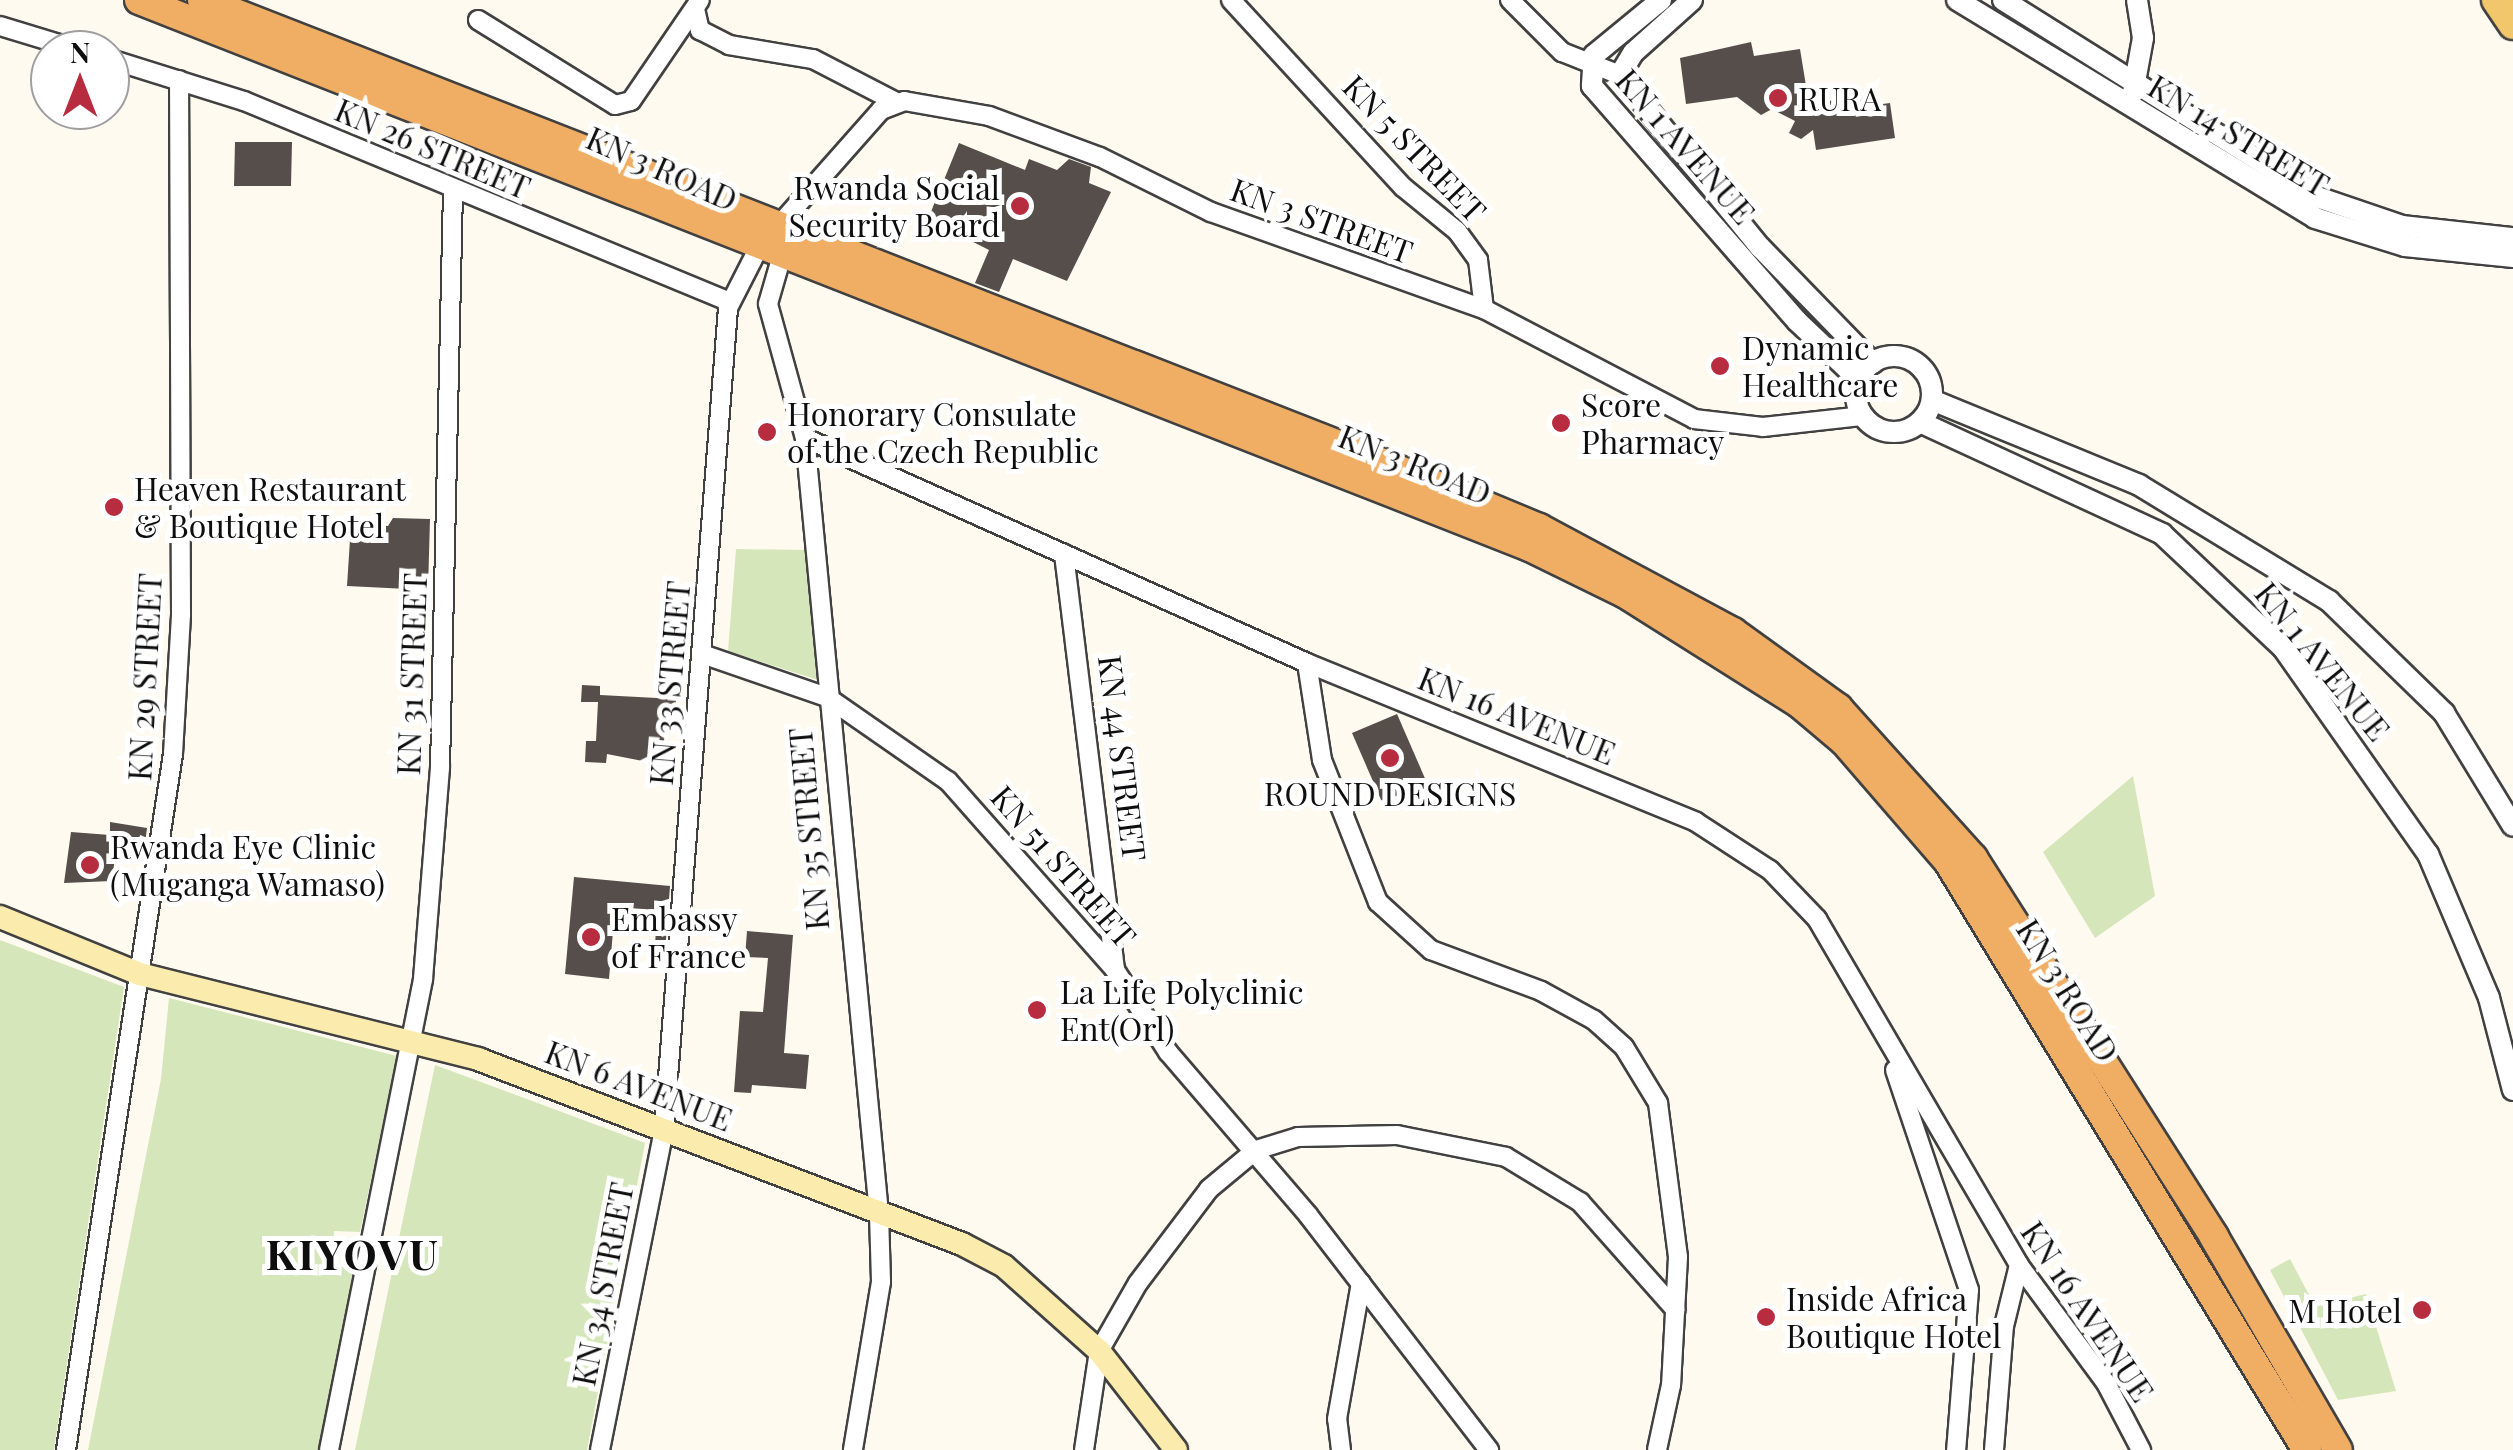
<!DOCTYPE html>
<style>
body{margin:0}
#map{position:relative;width:2513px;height:1450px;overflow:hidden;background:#fefaef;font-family:"Playfair Display",serif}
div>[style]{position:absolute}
.green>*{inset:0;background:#d5e7ba}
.building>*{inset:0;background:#564e4a}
.roads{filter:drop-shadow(2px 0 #414141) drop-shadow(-2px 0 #414141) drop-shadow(0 2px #414141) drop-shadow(0 -2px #414141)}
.minor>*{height:18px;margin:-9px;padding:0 9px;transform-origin:9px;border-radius:9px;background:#fff}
.tertiary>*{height:20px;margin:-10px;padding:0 10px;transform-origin:10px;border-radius:10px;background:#fff}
.tertiary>.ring{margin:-10px;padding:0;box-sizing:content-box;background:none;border:20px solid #fff;border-radius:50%}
.secondary>*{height:22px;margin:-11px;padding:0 11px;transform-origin:11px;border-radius:11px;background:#fbecad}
.primary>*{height:28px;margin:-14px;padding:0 14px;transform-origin:14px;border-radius:14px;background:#f2c66b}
.trunk>*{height:28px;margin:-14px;padding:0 14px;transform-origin:14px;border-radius:14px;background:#f0ad64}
.dots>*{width:28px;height:28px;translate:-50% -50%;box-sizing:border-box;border:5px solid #fff;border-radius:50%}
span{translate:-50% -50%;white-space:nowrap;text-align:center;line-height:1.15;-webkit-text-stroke:10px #fff;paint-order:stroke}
.poi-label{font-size:32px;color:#0e0e0e}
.left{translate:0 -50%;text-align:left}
.right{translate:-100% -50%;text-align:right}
.street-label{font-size:32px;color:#0e0e0e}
.district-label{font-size:42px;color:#0e0e0e;font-weight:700;letter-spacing:2.5px}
.north{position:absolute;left:30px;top:30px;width:100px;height:100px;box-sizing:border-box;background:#fff;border:2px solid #9f9f9f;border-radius:50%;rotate:0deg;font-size:28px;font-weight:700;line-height:40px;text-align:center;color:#0e0e0e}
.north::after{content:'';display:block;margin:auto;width:35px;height:45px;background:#b72c3e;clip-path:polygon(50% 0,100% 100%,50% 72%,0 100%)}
</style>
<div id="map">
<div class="green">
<div style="clip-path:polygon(736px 549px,806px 550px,818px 680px,728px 651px)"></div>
<div style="clip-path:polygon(2133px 776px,2155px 896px,2095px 938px,2043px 852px)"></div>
<div style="clip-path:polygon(0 940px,124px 987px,54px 1450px,0 1450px)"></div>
<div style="clip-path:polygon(169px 998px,397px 1056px,360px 1232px,334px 1231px,332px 1261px,353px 1273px,320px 1450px,88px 1450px,161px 1079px)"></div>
<div style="clip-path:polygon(435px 1065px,645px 1143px,587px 1450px,355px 1450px)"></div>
<div style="clip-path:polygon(2290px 1259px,2315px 1306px,2366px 1294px,2396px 1391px,2338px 1400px,2270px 1270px)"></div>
</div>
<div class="building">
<div style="clip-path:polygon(1751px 42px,1754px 56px,1800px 49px,1809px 104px,1866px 95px,1868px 106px,1890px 103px,1895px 138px,1816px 150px,1813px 130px,1801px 139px,1789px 133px,1795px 121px,1772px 109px,1761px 115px,1737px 97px,1686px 104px,1680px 58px)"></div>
<div style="clip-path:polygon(235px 142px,292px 142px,291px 186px,234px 186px)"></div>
<div style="clip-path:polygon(959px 143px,1025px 170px,1029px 159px,1057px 170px,1069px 159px,1091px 167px,1089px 183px,1111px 192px,1067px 281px,1013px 259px,999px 292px,975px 283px,989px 250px,928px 219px)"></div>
<div style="clip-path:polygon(393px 518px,430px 519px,428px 590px,347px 586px,351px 524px,388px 526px)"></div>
<div style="clip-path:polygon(582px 685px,600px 686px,600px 695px,676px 699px,675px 721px,665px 721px,663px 765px,607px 754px,606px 763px,585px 762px,586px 741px,596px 741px,598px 702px,581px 702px)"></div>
<div style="clip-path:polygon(1397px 714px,1427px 783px,1382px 802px,1352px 733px)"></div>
<div style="clip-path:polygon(110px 822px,147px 828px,144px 852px,116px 849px,112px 881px,64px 883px,71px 832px,110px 835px)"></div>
<div style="clip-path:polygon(574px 877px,670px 886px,664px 966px,654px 964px,657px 910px,615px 907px,609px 979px,565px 974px)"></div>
<div style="clip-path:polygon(747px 931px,793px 935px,784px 1053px,809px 1055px,806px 1089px,752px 1085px,751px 1093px,734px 1092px,740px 1011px,763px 1012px,768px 958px,745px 957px)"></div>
</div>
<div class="roads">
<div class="minor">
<div style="left:1231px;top:0;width:254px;rotate:47.4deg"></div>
<div style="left:1403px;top:187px;width:70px;rotate:39.2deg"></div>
<div style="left:1457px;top:231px;width:36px;rotate:54deg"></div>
<div style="left:1478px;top:260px;width:49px;rotate:83deg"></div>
<div style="left:1510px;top:0;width:74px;rotate:45deg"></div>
<div style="left:1562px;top:52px;width:62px;rotate:21.6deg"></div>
<div style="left:695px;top:9px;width:22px;rotate:77deg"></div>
<div style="left:700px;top:30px;width:33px;rotate:27deg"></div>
<div style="left:729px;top:45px;width:85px;rotate:9.5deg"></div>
<div style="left:813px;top:59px;width:93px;rotate:27.4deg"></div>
<div style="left:478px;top:20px;width:161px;rotate:31.8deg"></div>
<div style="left:615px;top:105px;width:16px;rotate:-14deg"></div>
<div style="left:631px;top:101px;width:122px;rotate:-55.7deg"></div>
<div style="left:0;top:26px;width:83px;rotate:16.9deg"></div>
<div style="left:110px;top:59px;width:140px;rotate:17.4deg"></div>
<div style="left:244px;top:101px;width:526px;rotate:22.47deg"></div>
<div style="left:785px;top:245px;width:61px;rotate:106.1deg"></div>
<div style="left:768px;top:304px;width:139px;rotate:74.6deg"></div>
<div style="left:805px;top:438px;width:780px;rotate:84.55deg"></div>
<div style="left:879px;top:1214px;width:68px;rotate:88.3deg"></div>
<div style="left:881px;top:1282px;width:170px;rotate:99.5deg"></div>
<div style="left:805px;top:438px;width:550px;rotate:24.14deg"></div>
<div style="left:1307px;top:663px;width:420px;rotate:22.2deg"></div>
<div style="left:1696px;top:822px;width:88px;rotate:33deg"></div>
<div style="left:1770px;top:870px;width:68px;rotate:46.2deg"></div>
<div style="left:1817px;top:919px;width:401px;rotate:59.7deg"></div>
<div style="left:2019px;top:1265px;width:147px;rotate:53.6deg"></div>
<div style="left:2106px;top:1383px;width:76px;rotate:62.4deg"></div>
<div style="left:1064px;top:554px;width:419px;rotate:83deg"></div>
<div style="left:702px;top:654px;width:132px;rotate:19deg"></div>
<div style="left:827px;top:697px;width:147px;rotate:34.8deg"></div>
<div style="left:948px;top:781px;width:252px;rotate:48.5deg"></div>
<div style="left:1115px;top:970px;width:98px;rotate:57.1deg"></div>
<div style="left:1168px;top:1052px;width:215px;rotate:49.3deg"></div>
<div style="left:1308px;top:1215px;width:297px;rotate:52.4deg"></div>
<div style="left:1307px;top:663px;width:98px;rotate:81.2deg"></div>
<div style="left:1322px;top:760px;width:153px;rotate:68.5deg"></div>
<div style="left:1378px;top:902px;width:72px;rotate:42.2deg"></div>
<div style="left:1431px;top:950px;width:117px;rotate:20.4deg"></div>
<div style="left:1541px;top:991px;width:60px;rotate:28.7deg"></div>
<div style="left:1594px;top:1020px;width:40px;rotate:42deg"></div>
<div style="left:1624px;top:1047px;width:66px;rotate:58.7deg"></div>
<div style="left:1658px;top:1103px;width:155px;rotate:82.6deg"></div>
<div style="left:1678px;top:1257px;width:128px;rotate:93.1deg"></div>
<div style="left:1671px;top:1385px;width:66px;rotate:102.2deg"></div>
<div style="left:1895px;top:1070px;width:232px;rotate:71.4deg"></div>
<div style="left:1969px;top:1290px;width:161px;rotate:94.6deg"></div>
<div style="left:66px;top:1450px;width:704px;rotate:-81.26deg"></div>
<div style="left:173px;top:754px;width:140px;rotate:-86.7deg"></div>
<div style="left:181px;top:614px;width:534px;rotate:-90.21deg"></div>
<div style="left:329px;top:1450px;width:480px;rotate:-78.7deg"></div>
<div style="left:423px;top:979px;width:212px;rotate:-85.4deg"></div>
<div style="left:440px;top:768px;width:578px;rotate:-88.71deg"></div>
<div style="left:600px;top:1450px;width:327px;rotate:-78.7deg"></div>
<div style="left:664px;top:1129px;width:823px;rotate:-85.54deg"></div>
<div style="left:728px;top:308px;width:66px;rotate:-63deg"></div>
<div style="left:758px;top:249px;width:186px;rotate:-48.5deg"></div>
<div style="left:881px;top:110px;width:25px;rotate:-21deg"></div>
<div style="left:904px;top:101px;width:86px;rotate:10deg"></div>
<div style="left:989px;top:116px;width:118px;rotate:20.3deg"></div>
<div style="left:1100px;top:157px;width:124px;rotate:26.4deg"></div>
<div style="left:1211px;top:212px;width:290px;rotate:19.6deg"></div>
<div style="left:1484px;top:309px;width:237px;rotate:27.6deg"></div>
<div style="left:1694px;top:419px;width:69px;rotate:6.6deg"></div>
<div style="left:1763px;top:427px;width:101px;rotate:-6.3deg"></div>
<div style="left:1084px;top:1450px;width:100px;rotate:-81.4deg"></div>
<div style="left:1099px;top:1351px;width:78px;rotate:-60.2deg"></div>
<div style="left:1138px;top:1283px;width:118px;rotate:-52.9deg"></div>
<div style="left:1209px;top:1189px;width:61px;rotate:-39.7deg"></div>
<div style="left:1256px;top:1150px;width:44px;rotate:-17.2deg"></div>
<div style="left:1298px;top:1137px;width:99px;rotate:-1.2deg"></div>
<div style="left:1397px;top:1135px;width:111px;rotate:11.4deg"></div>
<div style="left:1506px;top:1157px;width:87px;rotate:31.3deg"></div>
<div style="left:1580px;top:1202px;width:144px;rotate:48.4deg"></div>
<div style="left:1341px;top:1450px;width:31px;rotate:-97deg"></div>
<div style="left:1337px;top:1419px;width:138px;rotate:-80deg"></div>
<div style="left:1994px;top:1450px;width:124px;rotate:-85.4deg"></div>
<div style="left:2004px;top:1326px;width:63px;rotate:-76.2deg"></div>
</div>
<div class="tertiary">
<div style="left:1661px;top:0;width:87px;rotate:140.6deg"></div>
<div style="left:1594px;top:55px;width:31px;rotate:94deg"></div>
<div style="left:1592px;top:86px;width:312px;rotate:48.9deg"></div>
<div style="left:1797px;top:321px;width:86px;rotate:43.6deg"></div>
<div style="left:1692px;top:0;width:79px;rotate:138.1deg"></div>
<div style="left:1633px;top:53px;width:26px;rotate:121deg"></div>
<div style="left:1620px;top:75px;width:222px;rotate:50.9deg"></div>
<div style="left:1760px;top:247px;width:162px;rotate:45.8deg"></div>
<div style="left:1957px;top:0;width:419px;rotate:31.3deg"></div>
<div style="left:2315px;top:218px;width:94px;rotate:17.3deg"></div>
<div style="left:2405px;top:246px;width:109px;rotate:5.8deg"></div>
<div style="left:2003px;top:0;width:371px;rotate:32.1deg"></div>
<div style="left:2317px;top:197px;width:90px;rotate:18.8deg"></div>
<div style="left:2402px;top:226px;width:112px;rotate:6.2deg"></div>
<div style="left:2133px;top:93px;width:56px;rotate:-79.7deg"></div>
<div style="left:2143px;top:38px;width:38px;rotate:-99deg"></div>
<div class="ring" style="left:1856px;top:356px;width:56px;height:56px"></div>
<div style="left:1932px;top:400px;width:224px;rotate:22.3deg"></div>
<div style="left:2139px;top:485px;width:223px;rotate:31.4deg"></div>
<div style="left:2329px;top:601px;width:161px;rotate:44.2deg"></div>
<div style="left:2444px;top:713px;width:132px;rotate:58.6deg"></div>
<div style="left:1920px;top:422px;width:267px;rotate:24.8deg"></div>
<div style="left:2162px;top:534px;width:166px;rotate:43.3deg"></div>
<div style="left:2283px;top:648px;width:252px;rotate:54.9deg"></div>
<div style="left:2428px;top:854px;width:156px;rotate:67deg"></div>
<div style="left:2489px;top:998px;width:95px;rotate:75.4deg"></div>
</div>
<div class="secondary">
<div style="left:0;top:917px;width:151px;rotate:22.2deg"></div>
<div style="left:140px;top:974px;width:349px;rotate:14.1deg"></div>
<div style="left:478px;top:1059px;width:518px;rotate:20.92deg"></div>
<div style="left:962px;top:1244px;width:47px;rotate:27.6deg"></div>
<div style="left:1004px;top:1266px;width:127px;rotate:41.8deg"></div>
<div style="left:1099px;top:1351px;width:125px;rotate:52.1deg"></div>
</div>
<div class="primary">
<div style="left:2496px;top:0;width:30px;rotate:56deg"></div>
</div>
<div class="trunk">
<div style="left:139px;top:0;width:1495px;rotate:21.47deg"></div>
<div style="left:1530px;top:547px;width:105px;rotate:26.1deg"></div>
<div style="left:1624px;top:593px;width:208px;rotate:32.2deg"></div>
<div style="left:1800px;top:704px;width:57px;rotate:40.1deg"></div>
<div style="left:1844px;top:741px;width:159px;rotate:49.1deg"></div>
<div style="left:1948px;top:861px;width:690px;rotate:58.64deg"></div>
<div style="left:202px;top:0;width:1232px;rotate:21.38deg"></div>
<div style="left:1349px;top:449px;width:206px;rotate:22.6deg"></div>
<div style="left:1539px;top:528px;width:220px;rotate:28.2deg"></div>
<div style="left:1733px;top:632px;width:130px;rotate:35.9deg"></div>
<div style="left:1838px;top:708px;width:202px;rotate:48deg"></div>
<div style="left:1973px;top:858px;width:449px;rotate:57.5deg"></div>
<div style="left:2214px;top:1237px;width:246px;rotate:59.8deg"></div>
</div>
</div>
<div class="dots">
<div style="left:1778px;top:98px;background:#b72c3e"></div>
<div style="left:1020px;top:206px;background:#b72c3e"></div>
<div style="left:1720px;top:366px;background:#b72c3e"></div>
<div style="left:1561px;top:423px;background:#b72c3e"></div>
<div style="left:767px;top:432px;background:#b72c3e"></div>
<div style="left:114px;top:507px;background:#b72c3e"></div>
<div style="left:1390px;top:758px;background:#b72c3e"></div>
<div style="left:90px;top:865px;background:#b72c3e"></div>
<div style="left:591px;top:937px;background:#b72c3e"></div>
<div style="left:1037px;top:1010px;background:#b72c3e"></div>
<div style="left:2422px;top:1310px;background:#b72c3e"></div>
<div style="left:1766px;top:1317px;background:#b72c3e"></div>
</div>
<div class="poi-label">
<span class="left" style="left:1798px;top:98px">RURA</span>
<span class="right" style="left:1000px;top:206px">Rwanda Social<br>Security Board</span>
<span class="left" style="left:1742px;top:366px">Dynamic<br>Healthcare</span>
<span class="left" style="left:1581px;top:423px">Score<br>Pharmacy</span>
<span class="left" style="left:787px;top:432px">Honorary Consulate<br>of the Czech Republic</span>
<span class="left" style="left:134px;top:507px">Heaven Restaurant<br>&amp; Boutique Hotel</span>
<span style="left:1390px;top:793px">ROUND DESIGNS</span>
<span class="left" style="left:110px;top:865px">Rwanda Eye Clinic<br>(Muganga Wamaso)</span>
<span class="left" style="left:611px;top:937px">Embassy<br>of France</span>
<span class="left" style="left:1060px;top:1010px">La Life Polyclinic<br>Ent(Orl)</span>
<span class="left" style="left:1786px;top:1317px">Inside Africa<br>Boutique Hotel</span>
<span class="right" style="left:2402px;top:1310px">M Hotel</span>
</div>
<div class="street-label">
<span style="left:2239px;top:135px;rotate:31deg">KN 14 STREET</span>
<span style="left:1686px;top:146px;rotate:49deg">KN 1 AVENUE</span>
<span style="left:433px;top:148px;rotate:23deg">KN 26 STREET</span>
<span style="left:1415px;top:148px;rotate:46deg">KN 5 STREET</span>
<span style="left:662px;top:168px;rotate:24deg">KN 3 ROAD</span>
<span style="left:1322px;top:220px;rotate:20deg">KN 3 STREET</span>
<span style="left:1415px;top:464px;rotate:22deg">KN 3 ROAD</span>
<span style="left:2323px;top:661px;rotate:51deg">KN 1 AVENUE</span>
<span style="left:411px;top:674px;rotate:-88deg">KN 31 STREET</span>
<span style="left:144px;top:677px;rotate:-87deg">KN 29 STREET</span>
<span style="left:669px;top:683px;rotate:-85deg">KN 33 STREET</span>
<span style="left:1517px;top:715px;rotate:22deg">KN 16 AVENUE</span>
<span style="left:1123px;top:758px;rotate:83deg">KN 44 STREET</span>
<span style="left:808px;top:829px;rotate:-95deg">KN 35 STREET</span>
<span style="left:1064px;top:866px;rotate:49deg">KN 51 STREET</span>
<span style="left:2068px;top:990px;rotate:58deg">KN 3 ROAD</span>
<span style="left:639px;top:1085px;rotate:21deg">KN 6 AVENUE</span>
<span style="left:602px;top:1284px;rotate:-79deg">KN 34 STREET</span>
<span style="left:2088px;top:1311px;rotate:56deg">KN 16 AVENUE</span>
</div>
<div class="district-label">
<span style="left:353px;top:1253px">KIYOVU</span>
</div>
<div class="north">N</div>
</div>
